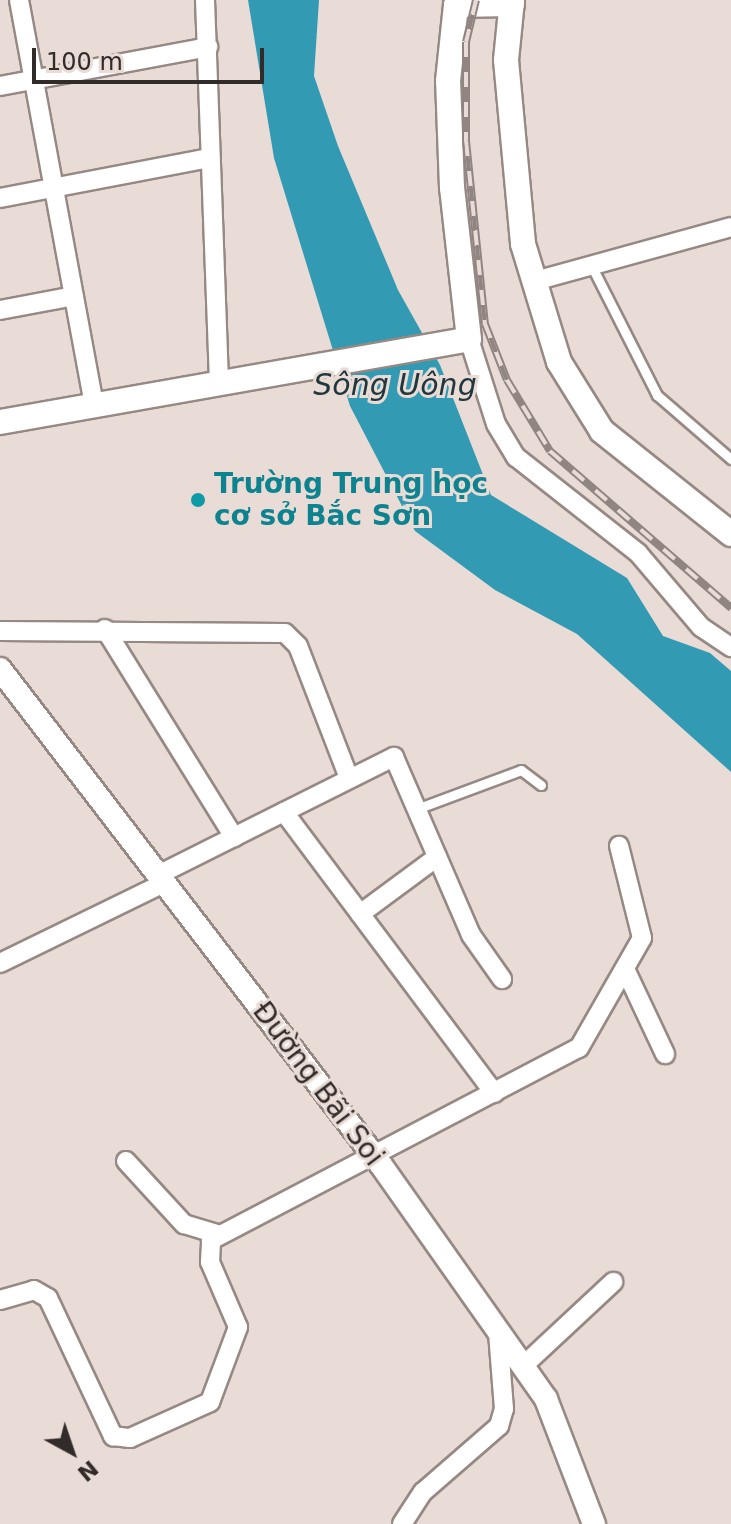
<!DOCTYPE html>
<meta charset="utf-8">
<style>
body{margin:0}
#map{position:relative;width:731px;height:1524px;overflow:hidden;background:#e9dbd5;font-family:"DejaVu Sans",sans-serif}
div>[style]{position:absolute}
.water>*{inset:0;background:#339ab3}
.roads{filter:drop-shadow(2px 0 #968983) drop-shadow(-2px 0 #968983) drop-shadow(0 2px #968983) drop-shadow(0 -2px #968983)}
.service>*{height:9px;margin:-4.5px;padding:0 4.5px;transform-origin:4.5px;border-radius:4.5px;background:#fff}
.minor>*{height:18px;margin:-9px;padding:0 9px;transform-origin:9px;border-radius:9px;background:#fff}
.tertiary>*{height:22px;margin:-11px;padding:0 11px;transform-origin:11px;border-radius:11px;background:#fff}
.secondary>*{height:24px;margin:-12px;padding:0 12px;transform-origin:12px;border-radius:12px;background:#fff}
.rail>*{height:8px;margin-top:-4px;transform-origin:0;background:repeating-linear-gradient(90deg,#e9dbd5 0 15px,#908581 0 30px);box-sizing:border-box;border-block:2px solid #908581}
.dots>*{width:22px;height:22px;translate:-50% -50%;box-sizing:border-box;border:4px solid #e9dbd5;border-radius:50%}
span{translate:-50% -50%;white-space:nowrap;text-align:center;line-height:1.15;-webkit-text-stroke:6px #e9dbd5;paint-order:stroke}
.culture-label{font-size:28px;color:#0d838f;font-weight:700}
.left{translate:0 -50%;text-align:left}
.street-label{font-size:28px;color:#312b29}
.water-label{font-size:30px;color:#21373e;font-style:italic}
.north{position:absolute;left:32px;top:1412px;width:80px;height:80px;-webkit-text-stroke:6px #e9dbd5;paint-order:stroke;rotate:140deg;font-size:22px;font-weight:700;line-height:32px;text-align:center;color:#312b29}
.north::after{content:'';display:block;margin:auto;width:28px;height:36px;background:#312b29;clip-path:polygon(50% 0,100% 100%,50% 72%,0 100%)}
.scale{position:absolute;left:32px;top:48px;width:232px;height:36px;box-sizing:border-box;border:4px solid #312b29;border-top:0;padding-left:10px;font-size:24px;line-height:28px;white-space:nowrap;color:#312b29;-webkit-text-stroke:6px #e9dbd5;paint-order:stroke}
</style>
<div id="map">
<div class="water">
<div style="clip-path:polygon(248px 0,319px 0,314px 76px,338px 146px,398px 290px,440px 365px,491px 495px,627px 578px,663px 636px,710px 653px,731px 671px,731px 772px,577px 634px,495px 590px,415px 531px,350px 406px,274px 158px)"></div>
</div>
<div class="roads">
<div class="service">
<div style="left:591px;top:265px;width:146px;rotate:63.1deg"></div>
<div style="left:657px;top:395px;width:98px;rotate:40.9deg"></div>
<div style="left:419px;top:808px;width:109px;rotate:-20.4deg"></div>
<div style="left:521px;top:770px;width:25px;rotate:37deg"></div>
</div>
<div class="minor">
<div style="left:19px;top:0;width:412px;rotate:79.5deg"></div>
<div style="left:205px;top:0;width:383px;rotate:87.9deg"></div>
<div style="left:0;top:86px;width:212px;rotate:-10.6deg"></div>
<div style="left:0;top:198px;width:214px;rotate:-10.8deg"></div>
<div style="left:535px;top:281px;width:203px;rotate:-15.4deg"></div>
<div style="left:0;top:310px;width:75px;rotate:-10.7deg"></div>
<div style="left:469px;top:339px;width:89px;rotate:72.4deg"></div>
<div style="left:496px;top:424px;width:39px;rotate:59deg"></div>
<div style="left:516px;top:457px;width:155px;rotate:38.2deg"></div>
<div style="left:638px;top:553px;width:97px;rotate:49.6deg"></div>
<div style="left:701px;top:627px;width:36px;rotate:34deg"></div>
<div style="left:105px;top:629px;width:245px;rotate:58.2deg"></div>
<div style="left:0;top:631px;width:285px;rotate:0.4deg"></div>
<div style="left:285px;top:633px;width:18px;rotate:45deg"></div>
<div style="left:298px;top:646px;width:142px;rotate:68.9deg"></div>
<div style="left:284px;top:812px;width:351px;rotate:53.2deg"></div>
<div style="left:158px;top:875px;width:264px;rotate:-26.6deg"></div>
<div style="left:394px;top:757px;width:194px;rotate:66.6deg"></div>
<div style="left:471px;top:935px;width:54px;rotate:54.8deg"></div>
<div style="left:360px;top:914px;width:96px;rotate:-36.5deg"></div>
<div style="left:0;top:963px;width:182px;rotate:-26deg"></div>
<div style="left:626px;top:971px;width:92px;rotate:64.8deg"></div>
<div style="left:126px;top:1161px;width:86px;rotate:47.4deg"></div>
<div style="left:184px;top:1224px;width:34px;rotate:17deg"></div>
<div style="left:0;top:1300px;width:35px;rotate:-16deg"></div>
<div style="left:34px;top:1290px;width:16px;rotate:30deg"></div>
<div style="left:48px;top:1298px;width:153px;rotate:64.8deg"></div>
<div style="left:113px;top:1436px;width:17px;rotate:7deg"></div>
<div style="left:130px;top:1438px;width:88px;rotate:-24.2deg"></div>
<div style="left:210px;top:1402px;width:80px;rotate:-69.5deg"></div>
<div style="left:238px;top:1327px;width:71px;rotate:-113.3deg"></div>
<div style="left:210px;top:1262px;width:22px;rotate:-87deg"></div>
<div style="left:211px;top:1240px;width:415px;rotate:-27.6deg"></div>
<div style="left:579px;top:1048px;width:127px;rotate:-60.2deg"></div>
<div style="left:642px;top:938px;width:95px;rotate:-104deg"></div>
<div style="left:522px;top:1367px;width:125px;rotate:-43deg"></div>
<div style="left:402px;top:1524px;width:38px;rotate:-57deg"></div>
<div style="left:423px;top:1492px;width:101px;rotate:-41deg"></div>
<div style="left:499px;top:1426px;width:18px;rotate:-74deg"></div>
<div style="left:504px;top:1409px;width:77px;rotate:-94.5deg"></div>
</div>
<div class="tertiary">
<div style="left:0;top:669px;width:625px;rotate:52.47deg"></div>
<div style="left:381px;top:1165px;width:286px;rotate:54.8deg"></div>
<div style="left:546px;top:1399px;width:134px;rotate:69deg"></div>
</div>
<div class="secondary">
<div style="left:512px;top:0;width:60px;rotate:95.7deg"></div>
<div style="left:506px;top:60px;width:185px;rotate:84.7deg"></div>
<div style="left:523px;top:244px;width:123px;rotate:73deg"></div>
<div style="left:559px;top:362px;width:81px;rotate:58.1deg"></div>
<div style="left:602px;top:431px;width:165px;rotate:38.6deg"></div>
<div style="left:0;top:422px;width:476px;rotate:-10deg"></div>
<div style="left:469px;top:339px;width:152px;rotate:-96.4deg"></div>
<div style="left:452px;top:188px;width:107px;rotate:-92.1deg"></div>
<div style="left:448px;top:81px;width:76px;rotate:-84deg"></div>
<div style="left:456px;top:5px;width:56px;rotate:-1deg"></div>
</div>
</div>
<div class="rail">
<div style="left:476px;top:0;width:43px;rotate:103.4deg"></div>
<div style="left:466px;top:42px;width:99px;rotate:90deg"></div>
<div style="left:466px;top:141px;width:184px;rotate:84.1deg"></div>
<div style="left:485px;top:324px;width:60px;rotate:68.6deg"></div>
<div style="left:507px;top:380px;width:83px;rotate:58.8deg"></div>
<div style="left:550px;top:451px;width:240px;rotate:40.9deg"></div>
</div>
<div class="dots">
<div style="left:198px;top:500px;background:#0f9aa8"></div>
</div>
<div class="culture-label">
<span class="left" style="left:214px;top:500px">Trường Trung học<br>cơ sở Bắc Sơn</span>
</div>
<div class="street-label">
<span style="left:318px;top:1084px;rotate:53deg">Đường Bãi Soi</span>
</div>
<div class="water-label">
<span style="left:395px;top:385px">Sông Uông</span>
</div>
<div class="north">N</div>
<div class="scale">100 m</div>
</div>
